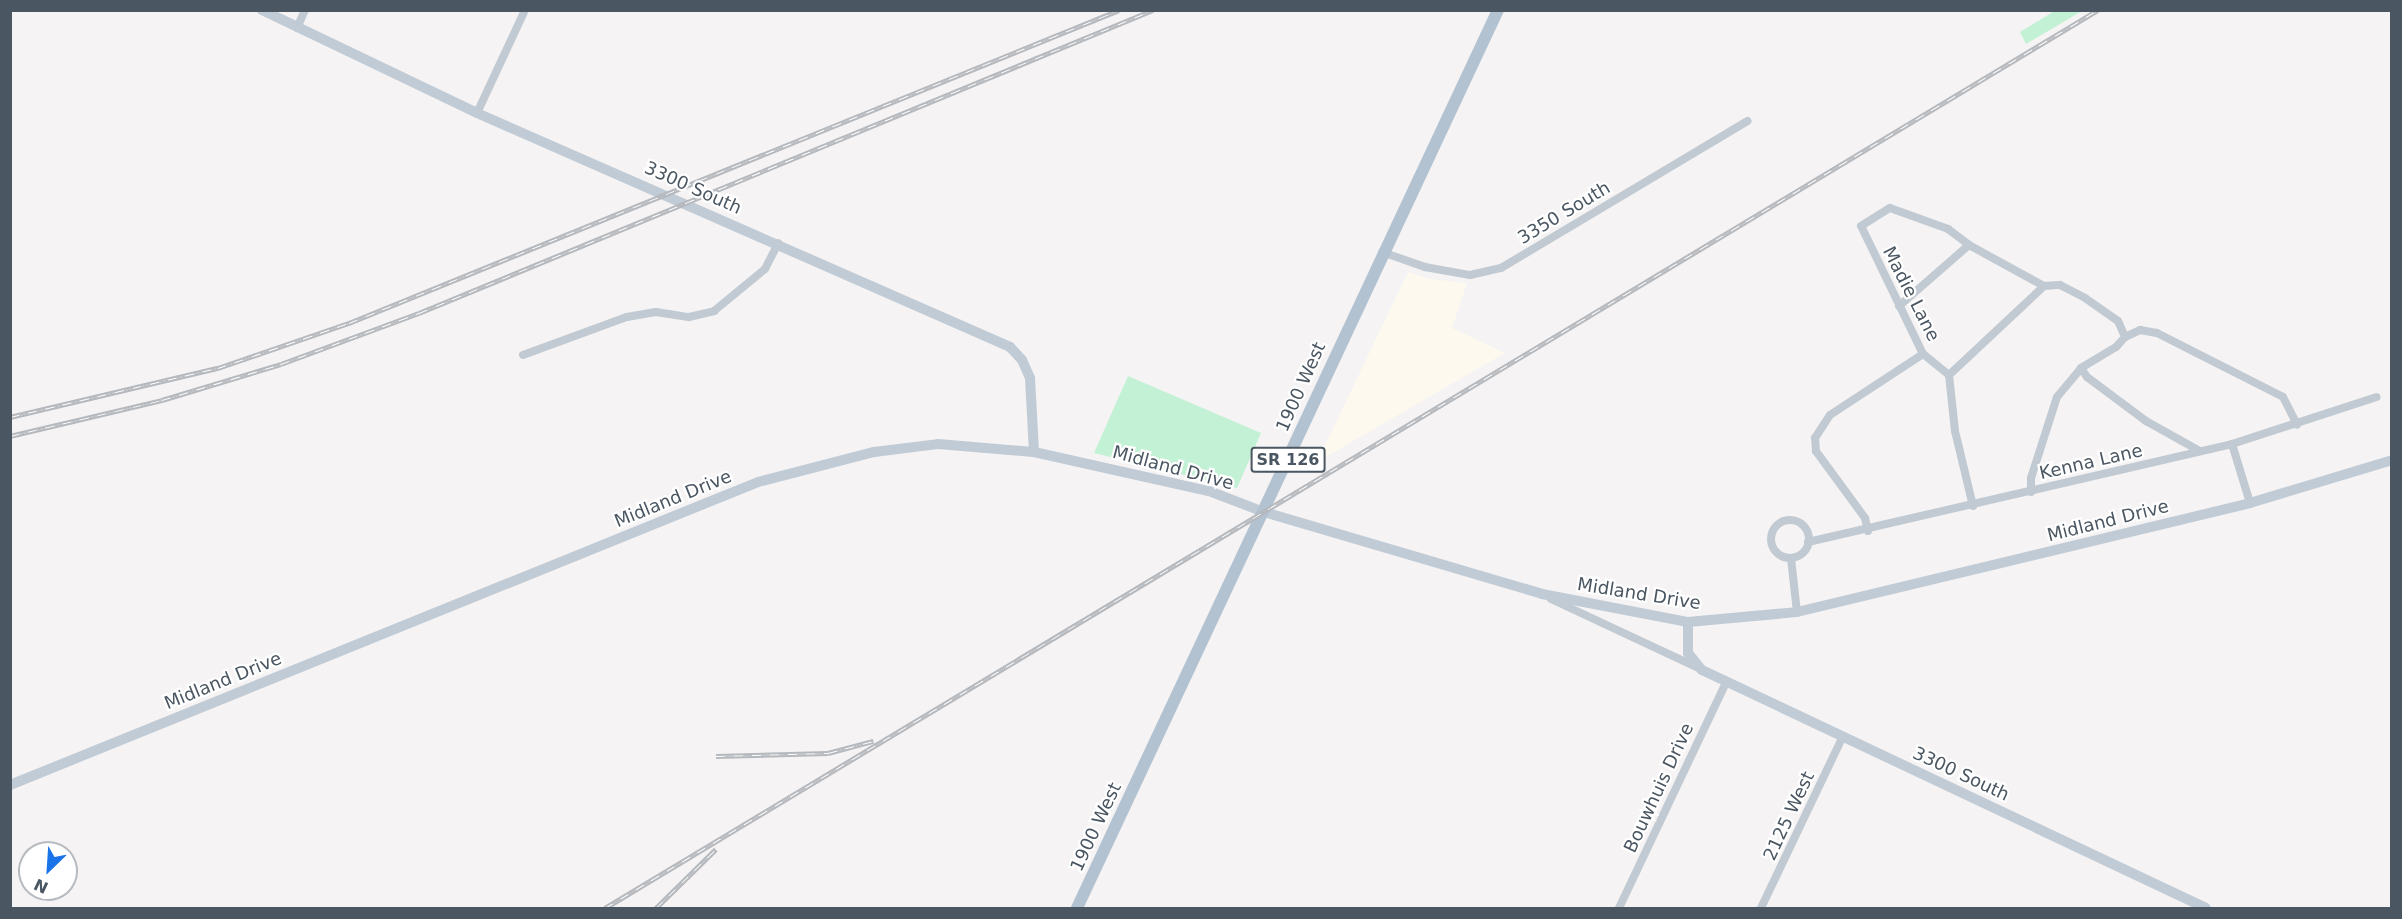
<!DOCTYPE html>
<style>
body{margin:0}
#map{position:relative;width:2402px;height:919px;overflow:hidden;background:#f5f3f3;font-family:"DejaVu Sans",sans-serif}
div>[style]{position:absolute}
.commercial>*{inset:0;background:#fdf9ef}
.green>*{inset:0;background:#c3f1d5}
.street>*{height:8px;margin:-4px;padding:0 4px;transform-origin:4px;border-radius:4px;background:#c1cad2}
.street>.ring{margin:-4px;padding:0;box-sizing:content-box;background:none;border:8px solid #c1cad2;border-radius:50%}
.secondary>*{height:10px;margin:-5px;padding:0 5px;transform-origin:5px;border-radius:5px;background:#c1cbd6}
.primary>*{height:12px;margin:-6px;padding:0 6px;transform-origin:6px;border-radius:6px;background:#b3c2d1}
.rail>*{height:5px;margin-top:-2.5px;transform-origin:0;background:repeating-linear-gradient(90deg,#fff 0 9px,#b5b8bd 0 18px);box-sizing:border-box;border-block:2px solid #b5b8bd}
span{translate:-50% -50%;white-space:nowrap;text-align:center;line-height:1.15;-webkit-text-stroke:4.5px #fff;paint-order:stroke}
.shield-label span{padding:2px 4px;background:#fff;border:2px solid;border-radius:4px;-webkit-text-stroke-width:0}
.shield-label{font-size:16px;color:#4a5661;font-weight:700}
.street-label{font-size:18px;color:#4a5661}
.frame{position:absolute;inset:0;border:12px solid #4a5661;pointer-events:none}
.north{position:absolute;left:18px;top:841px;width:60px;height:60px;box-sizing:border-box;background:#fff;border:2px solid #b7bbc0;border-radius:50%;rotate:205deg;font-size:16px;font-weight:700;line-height:24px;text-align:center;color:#4a5661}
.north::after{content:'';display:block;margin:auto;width:21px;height:27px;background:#1a73e8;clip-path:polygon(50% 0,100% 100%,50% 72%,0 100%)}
</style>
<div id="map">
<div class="commercial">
<div style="clip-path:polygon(1408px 272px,1430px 279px,1467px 283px,1452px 328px,1505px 353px,1317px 462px)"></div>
</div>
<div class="green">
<div style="clip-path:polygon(2056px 10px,2082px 11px,2026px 44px,2020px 32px)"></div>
<div style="clip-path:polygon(1128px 376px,1261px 433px,1237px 488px,1094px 453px)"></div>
</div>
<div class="street">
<div style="left:297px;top:28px;width:20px;rotate:-66deg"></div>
<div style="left:477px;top:113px;width:114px;rotate:-65deg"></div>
<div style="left:1382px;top:252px;width:46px;rotate:19.2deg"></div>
<div style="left:1425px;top:267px;width:46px;rotate:10.1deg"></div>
<div style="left:1470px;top:275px;width:32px;rotate:-13deg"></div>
<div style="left:1501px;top:268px;width:287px;rotate:-30.8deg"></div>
<div style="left:1899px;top:306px;width:93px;rotate:-41.1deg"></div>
<div style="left:523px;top:355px;width:111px;rotate:-20.1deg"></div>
<div style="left:627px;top:317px;width:29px;rotate:-10deg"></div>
<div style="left:656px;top:312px;width:33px;rotate:9deg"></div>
<div style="left:689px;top:317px;width:26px;rotate:-13deg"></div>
<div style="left:714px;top:311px;width:66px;rotate:-39.5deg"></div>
<div style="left:765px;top:269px;width:29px;rotate:-63deg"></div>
<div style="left:2081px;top:368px;width:11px;rotate:56deg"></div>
<div style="left:2087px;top:377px;width:74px;rotate:36.7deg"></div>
<div style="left:2146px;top:421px;width:62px;rotate:29.1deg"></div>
<div style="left:1949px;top:375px;width:130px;rotate:-43.1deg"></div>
<div style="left:2232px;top:444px;width:62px;rotate:73deg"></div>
<div style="left:2031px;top:492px;width:14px;rotate:-90deg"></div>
<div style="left:2031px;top:478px;width:85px;rotate:-72.2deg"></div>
<div style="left:2057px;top:397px;width:38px;rotate:-50deg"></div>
<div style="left:2081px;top:368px;width:41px;rotate:-31deg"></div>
<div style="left:2116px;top:347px;width:13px;rotate:-48deg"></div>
<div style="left:1973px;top:506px;width:77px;rotate:-103.5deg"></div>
<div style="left:1955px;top:431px;width:56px;rotate:-96.1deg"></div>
<div style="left:1949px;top:375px;width:33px;rotate:-141deg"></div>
<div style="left:1923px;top:354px;width:142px;rotate:-115.8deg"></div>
<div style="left:1861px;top:226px;width:34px;rotate:-32deg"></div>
<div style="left:1890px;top:208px;width:62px;rotate:19.9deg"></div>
<div style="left:1948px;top:229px;width:26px;rotate:37deg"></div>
<div style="left:1969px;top:245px;width:85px;rotate:28.7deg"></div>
<div style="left:2044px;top:286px;width:16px;rotate:-4deg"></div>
<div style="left:2060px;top:285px;width:28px;rotate:27deg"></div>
<div style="left:2085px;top:298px;width:40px;rotate:34.9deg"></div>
<div style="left:2118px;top:321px;width:17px;rotate:66deg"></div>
<div style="left:2125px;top:337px;width:17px;rotate:-25deg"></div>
<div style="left:2140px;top:330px;width:17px;rotate:10deg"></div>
<div style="left:2157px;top:333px;width:141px;rotate:26.9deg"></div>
<div style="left:2283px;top:397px;width:31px;rotate:63deg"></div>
<div class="ring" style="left:1771px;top:520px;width:30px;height:30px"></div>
<div style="left:1868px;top:531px;width:13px;rotate:-103deg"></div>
<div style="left:1865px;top:518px;width:83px;rotate:-126.2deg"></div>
<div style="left:1816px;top:451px;width:13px;rotate:-94deg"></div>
<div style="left:1815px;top:438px;width:27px;rotate:-57deg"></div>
<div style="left:1830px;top:415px;width:111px;rotate:-33.3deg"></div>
<div style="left:1808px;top:542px;width:435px;rotate:-13deg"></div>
<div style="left:2232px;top:444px;width:152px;rotate:-18deg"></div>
<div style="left:1791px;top:558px;width:54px;rotate:83.7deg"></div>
<div style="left:1551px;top:599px;width:162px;rotate:25.1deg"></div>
<div style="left:1619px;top:908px;width:251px;rotate:-64.6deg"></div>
<div style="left:1761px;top:908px;width:191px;rotate:-64.5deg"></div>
</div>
<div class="secondary">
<div style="left:262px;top:10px;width:238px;rotate:25.6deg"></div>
<div style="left:477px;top:113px;width:582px;rotate:23.7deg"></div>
<div style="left:1010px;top:347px;width:18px;rotate:47deg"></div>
<div style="left:1022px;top:360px;width:20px;rotate:66deg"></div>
<div style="left:1030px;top:378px;width:74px;rotate:86.9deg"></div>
<div style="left:1688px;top:622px;width:31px;rotate:90deg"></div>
<div style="left:1688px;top:653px;width:22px;rotate:51deg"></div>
<div style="left:1702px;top:670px;width:557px;rotate:25.28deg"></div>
<div style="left:10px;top:785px;width:807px;rotate:-22.05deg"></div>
<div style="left:758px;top:482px;width:120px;rotate:-14.5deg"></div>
<div style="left:874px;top:452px;width:64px;rotate:-7.1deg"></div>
<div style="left:938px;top:444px;width:96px;rotate:4.8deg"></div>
<div style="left:1034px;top:452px;width:179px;rotate:12.6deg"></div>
<div style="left:1209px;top:491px;width:59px;rotate:20.9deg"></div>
<div style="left:1264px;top:512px;width:290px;rotate:16.4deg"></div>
<div style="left:1542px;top:594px;width:149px;rotate:10.9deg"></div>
<div style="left:1688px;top:622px;width:109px;rotate:-5.2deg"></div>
<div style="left:1797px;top:612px;width:466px;rotate:-13.5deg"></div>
<div style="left:2250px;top:503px;width:148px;rotate:-16.8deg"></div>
</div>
<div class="primary">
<div style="left:1077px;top:908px;width:992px;rotate:-64.88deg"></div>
</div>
<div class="rail">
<div style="left:10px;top:417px;width:214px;rotate:-13.3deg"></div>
<div style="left:218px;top:368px;width:139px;rotate:-19deg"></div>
<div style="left:349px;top:323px;width:831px;rotate:-22.12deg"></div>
<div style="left:10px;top:436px;width:156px;rotate:-13.3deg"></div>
<div style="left:162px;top:400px;width:124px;rotate:-16.8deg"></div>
<div style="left:281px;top:364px;width:147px;rotate:-20.3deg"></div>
<div style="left:419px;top:313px;width:794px;rotate:-22.43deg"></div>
<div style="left:716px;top:756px;width:112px;rotate:-1.5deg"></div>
<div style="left:828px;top:753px;width:47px;rotate:-14.9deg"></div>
<div style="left:605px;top:908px;width:1742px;rotate:-31.03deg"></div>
<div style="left:656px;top:908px;width:84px;rotate:-44.5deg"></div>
</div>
<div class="shield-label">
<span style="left:1288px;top:460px">SR 126</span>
</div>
<div class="street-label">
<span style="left:693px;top:188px;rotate:24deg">3300 South</span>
<span style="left:1564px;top:213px;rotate:-31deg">3350 South</span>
<span style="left:1911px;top:294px;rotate:63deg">Madie Lane</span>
<span style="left:1301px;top:387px;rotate:-66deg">1900 West</span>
<span style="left:2091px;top:462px;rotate:-13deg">Kenna Lane</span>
<span style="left:1173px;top:468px;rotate:15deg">Midland Drive</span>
<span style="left:673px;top:499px;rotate:-22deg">Midland Drive</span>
<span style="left:2108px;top:521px;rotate:-14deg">Midland Drive</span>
<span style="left:1639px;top:594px;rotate:9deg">Midland Drive</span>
<span style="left:223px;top:681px;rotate:-22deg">Midland Drive</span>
<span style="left:1961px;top:774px;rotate:25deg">3300 South</span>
<span style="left:1659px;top:788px;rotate:-65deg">Bouwhuis Drive</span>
<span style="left:1789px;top:816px;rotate:-65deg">2125 West</span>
<span style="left:1096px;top:827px;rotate:-65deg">1900 West</span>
</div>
<div class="frame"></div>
<div class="north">N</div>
</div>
